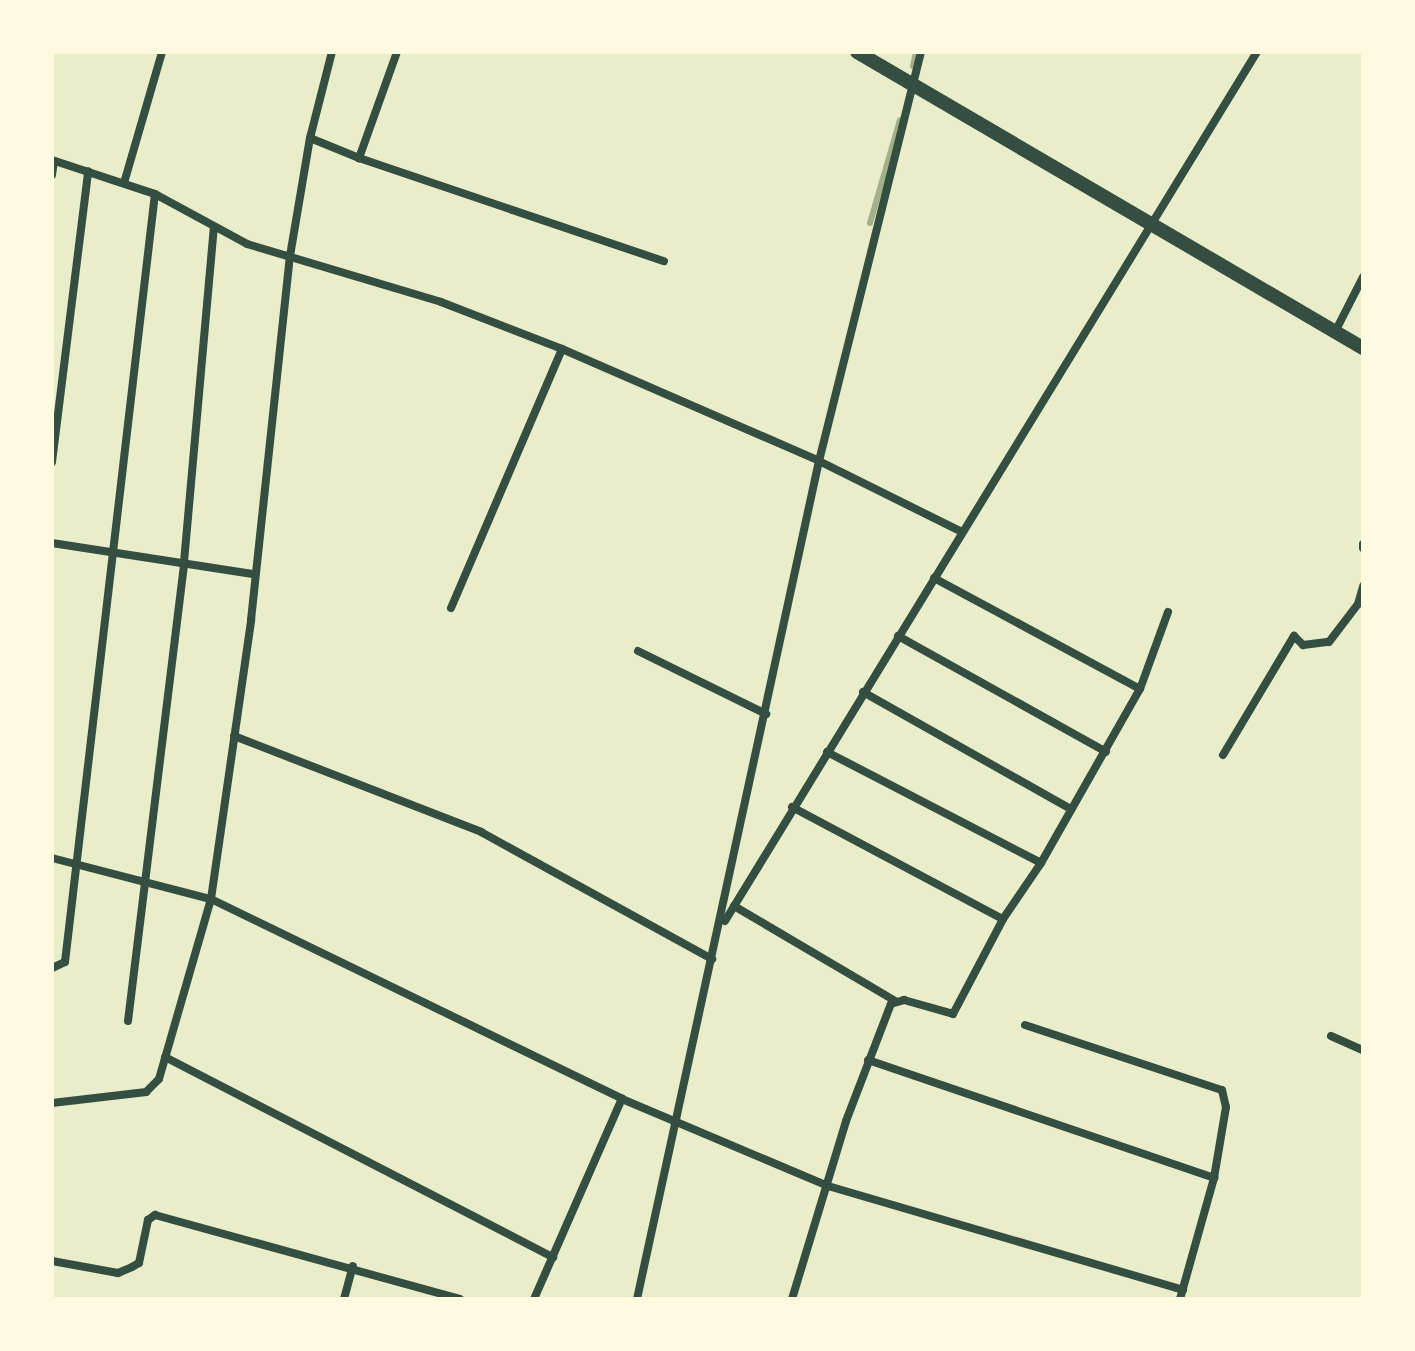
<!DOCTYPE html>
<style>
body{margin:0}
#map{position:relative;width:1415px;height:1351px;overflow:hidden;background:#e9edc9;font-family:Commissioner,sans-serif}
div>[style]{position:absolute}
.stream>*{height:6px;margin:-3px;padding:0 3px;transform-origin:3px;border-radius:3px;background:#a3b18a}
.minor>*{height:8px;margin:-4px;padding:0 4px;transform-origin:4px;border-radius:4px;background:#344e41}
.tertiary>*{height:14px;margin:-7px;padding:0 7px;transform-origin:7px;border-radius:7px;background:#344e41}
span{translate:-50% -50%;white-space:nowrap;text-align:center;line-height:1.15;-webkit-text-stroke:6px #fefae0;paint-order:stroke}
.frame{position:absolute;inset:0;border:54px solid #fefae0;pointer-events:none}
</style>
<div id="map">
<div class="stream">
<div style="left:913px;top:66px;width:14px;rotate:-78deg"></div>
<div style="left:870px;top:223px;width:107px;rotate:-73.8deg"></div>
</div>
<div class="minor">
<div style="left:397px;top:52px;width:113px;rotate:109.7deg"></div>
<div style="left:359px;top:158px;width:322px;rotate:18.7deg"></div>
<div style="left:310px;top:138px;width:89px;rotate:-75.7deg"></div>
<div style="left:52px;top:160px;width:108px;rotate:18.3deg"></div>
<div style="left:155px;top:194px;width:105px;rotate:28.5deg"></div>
<div style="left:247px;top:244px;width:202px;rotate:16.6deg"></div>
<div style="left:441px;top:302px;width:130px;rotate:21.2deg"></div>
<div style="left:562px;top:349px;width:280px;rotate:23.5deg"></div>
<div style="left:819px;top:461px;width:160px;rotate:26.4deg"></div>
<div style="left:52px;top:175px;width:14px;rotate:-82deg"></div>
<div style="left:124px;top:183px;width:136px;rotate:-73.8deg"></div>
<div style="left:1335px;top:332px;width:62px;rotate:-63deg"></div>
<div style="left:52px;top:462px;width:293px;rotate:-82.9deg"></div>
<div style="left:52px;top:543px;width:203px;rotate:8.8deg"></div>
<div style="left:1363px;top:544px;width:4px;rotate:90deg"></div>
<div style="left:934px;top:578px;width:234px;rotate:28.3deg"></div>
<div style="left:451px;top:608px;width:282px;rotate:-66.8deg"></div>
<div style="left:898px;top:636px;width:238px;rotate:29.1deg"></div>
<div style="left:638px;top:651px;width:143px;rotate:26.2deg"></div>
<div style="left:863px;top:692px;width:239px;rotate:29.4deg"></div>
<div style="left:234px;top:736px;width:265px;rotate:21.2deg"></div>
<div style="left:481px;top:832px;width:264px;rotate:28.8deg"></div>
<div style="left:827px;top:752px;width:241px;rotate:27.4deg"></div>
<div style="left:1223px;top:755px;width:139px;rotate:-59.2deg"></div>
<div style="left:1294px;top:636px;width:13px;rotate:45deg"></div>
<div style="left:1303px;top:645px;width:26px;rotate:-7deg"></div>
<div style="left:1329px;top:642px;width:48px;rotate:-52.7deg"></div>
<div style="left:1358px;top:604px;width:19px;rotate:-74deg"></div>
<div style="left:792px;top:807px;width:239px;rotate:28deg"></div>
<div style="left:52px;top:858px;width:164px;rotate:14.5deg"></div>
<div style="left:211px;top:899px;width:457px;rotate:25.9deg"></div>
<div style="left:622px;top:1099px;width:224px;rotate:22.9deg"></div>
<div style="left:828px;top:1186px;width:370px;rotate:16.3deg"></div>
<div style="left:734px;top:906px;width:187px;rotate:30.5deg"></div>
<div style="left:725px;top:921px;width:1019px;rotate:-58.53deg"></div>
<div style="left:52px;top:968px;width:14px;rotate:-25deg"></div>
<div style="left:65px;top:962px;width:773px;rotate:-83.32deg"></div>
<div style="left:128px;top:1021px;width:462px;rotate:-83deg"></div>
<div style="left:184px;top:562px;width:334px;rotate:-84.9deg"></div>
<div style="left:1025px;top:1025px;width:207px;rotate:18.3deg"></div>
<div style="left:1222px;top:1090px;width:17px;rotate:77deg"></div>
<div style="left:1226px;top:1107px;width:72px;rotate:99.6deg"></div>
<div style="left:1214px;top:1178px;width:126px;rotate:105.7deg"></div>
<div style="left:1331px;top:1036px;width:35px;rotate:24deg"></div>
<div style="left:165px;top:1057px;width:437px;rotate:27.3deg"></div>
<div style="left:868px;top:1060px;width:366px;rotate:18.8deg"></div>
<div style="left:52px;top:1103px;width:95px;rotate:-6.7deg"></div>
<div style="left:146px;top:1092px;width:18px;rotate:-45deg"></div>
<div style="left:159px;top:1079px;width:187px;rotate:-73.9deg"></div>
<div style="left:211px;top:899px;width:282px;rotate:-81.8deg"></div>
<div style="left:251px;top:620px;width:366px;rotate:-83.9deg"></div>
<div style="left:290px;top:256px;width:120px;rotate:-80.4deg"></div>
<div style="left:310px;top:138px;width:53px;rotate:22.2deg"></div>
<div style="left:52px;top:1261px;width:67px;rotate:10.3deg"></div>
<div style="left:118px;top:1273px;width:15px;rotate:-23deg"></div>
<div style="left:132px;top:1267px;width:8px;rotate:-30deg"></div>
<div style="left:139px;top:1263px;width:44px;rotate:-78.2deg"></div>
<div style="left:148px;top:1220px;width:9px;rotate:-36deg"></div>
<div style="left:155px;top:1215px;width:316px;rotate:15.4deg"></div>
<div style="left:344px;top:1299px;width:34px;rotate:-75deg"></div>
<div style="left:534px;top:1299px;width:219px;rotate:-66.3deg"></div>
<div style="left:637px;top:1299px;width:858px;rotate:-77.75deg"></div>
<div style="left:819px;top:461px;width:422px;rotate:-76deg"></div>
<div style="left:792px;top:1299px;width:186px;rotate:-73.1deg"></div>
<div style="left:846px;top:1121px;width:125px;rotate:-69deg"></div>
<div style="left:891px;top:1004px;width:14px;rotate:-17deg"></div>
<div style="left:904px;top:1000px;width:51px;rotate:15.9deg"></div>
<div style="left:953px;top:1014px;width:107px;rotate:-62.2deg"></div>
<div style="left:1003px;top:919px;width:68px;rotate:-55.8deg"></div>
<div style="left:1041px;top:863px;width:200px;rotate:-60.4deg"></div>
<div style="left:1140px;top:689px;width:82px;rotate:-70deg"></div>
</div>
<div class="tertiary">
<div style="left:857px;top:52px;width:586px;rotate:30.33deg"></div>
</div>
<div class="frame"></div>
</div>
